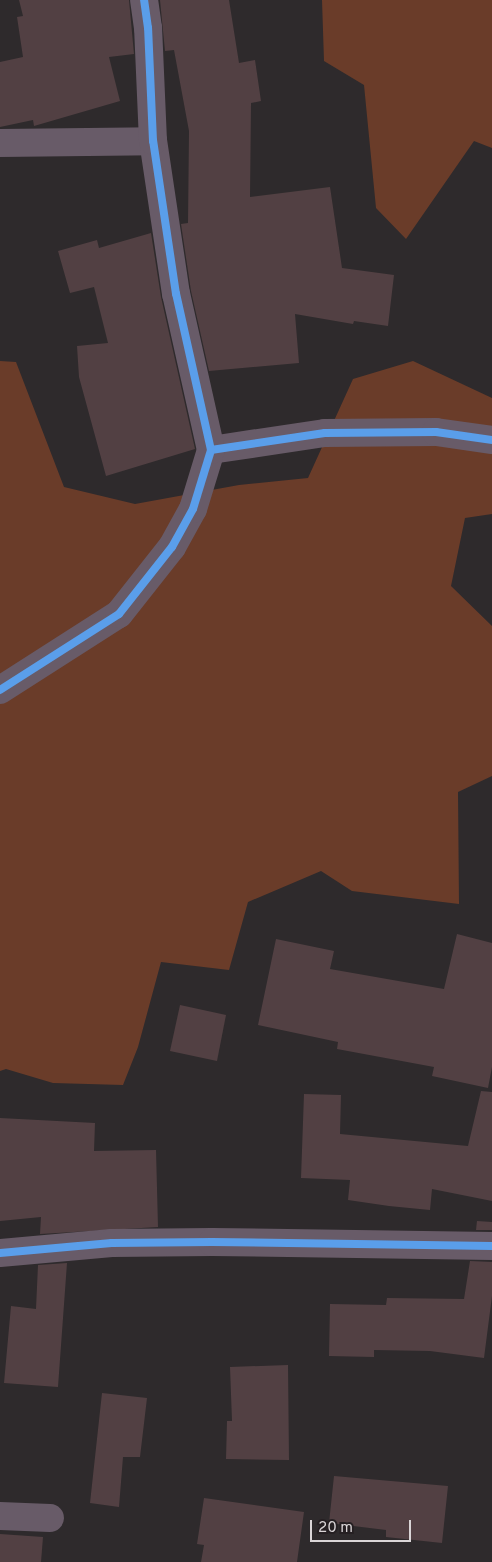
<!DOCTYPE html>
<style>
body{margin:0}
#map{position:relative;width:492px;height:1562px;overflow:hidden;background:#2e2a2c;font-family:Overpass,sans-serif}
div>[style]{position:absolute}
.green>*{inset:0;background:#6a3c29}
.building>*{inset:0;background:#524043}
.minor>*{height:28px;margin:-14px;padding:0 14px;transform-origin:14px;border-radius:14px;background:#685b68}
.cycleway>*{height:8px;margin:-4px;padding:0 4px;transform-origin:4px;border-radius:4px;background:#5a9eea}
span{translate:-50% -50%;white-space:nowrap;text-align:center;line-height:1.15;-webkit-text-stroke:4.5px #251f22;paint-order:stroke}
.scale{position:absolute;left:310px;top:1520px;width:101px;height:22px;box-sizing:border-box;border:2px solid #dad5d7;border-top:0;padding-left:6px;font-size:15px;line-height:18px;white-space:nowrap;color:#dad5d7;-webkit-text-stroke:4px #251f22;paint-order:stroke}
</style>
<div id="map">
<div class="green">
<div style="clip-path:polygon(322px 0,492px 0,492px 148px,474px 141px,406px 239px,376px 208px,364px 85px,324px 61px)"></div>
<div style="clip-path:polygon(0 361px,16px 362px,64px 487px,135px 504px,239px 485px,308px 478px,353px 379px,413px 361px,492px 398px,492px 514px,465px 518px,451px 586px,492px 626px,492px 776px,458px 792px,459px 904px,352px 891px,321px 871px,248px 902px,229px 970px,161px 962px,138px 1047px,123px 1085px,53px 1083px,6px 1069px,0 1071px)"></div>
</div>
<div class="building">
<div style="clip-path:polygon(19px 0,129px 0,134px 54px,109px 57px,120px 101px,34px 126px,33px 120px,0 127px,0 62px,23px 57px,17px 17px,23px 16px)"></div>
<div style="clip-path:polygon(160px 0,229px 0,239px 63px,255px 60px,261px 101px,251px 103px,250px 197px,330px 187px,342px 268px,394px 275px,388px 326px,354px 321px,353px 324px,295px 314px,299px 363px,209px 371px,191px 291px,181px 224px,188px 223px,189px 131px,174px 50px,165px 51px)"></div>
<div style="clip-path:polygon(151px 233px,161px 297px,195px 449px,106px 476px,79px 377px,77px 346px,108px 343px,94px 287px,70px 293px,58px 251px,97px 240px,99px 248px)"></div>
<div style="clip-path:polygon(457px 934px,492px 943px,492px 1067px,488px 1088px,432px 1076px,434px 1067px,337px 1049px,338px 1042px,258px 1025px,276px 939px,334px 951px,330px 969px,444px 989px)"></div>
<div style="clip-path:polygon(180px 1005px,226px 1015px,217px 1061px,170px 1051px)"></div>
<div style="clip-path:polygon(481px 1091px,492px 1092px,492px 1201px,432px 1189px,430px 1210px,389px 1206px,348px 1200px,350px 1180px,301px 1178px,304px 1094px,341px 1095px,340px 1134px,468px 1146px)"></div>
<div style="clip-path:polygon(0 1118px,95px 1123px,94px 1151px,156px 1150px,158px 1227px,40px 1234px,41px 1217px,0 1221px)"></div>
<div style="clip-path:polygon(477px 1221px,492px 1222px,492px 1230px,476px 1230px)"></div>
<div style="clip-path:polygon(470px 1261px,492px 1262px,492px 1296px,484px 1358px,430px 1351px,374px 1350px,374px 1357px,329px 1356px,330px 1304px,386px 1305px,387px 1298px,464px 1299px)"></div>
<div style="clip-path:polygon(67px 1263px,58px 1387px,4px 1383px,11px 1306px,36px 1309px,38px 1265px)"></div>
<div style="clip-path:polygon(288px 1365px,289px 1460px,226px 1459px,227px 1421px,232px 1421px,230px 1367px)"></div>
<div style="clip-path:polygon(102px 1393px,147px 1398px,140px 1457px,123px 1457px,119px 1507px,90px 1503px)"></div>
<div style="clip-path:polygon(334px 1476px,448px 1486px,442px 1543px,386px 1537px,386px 1530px,329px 1523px)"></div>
<div style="clip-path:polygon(204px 1498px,304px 1512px,297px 1562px,201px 1562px,204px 1545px,197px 1544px)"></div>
<div style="clip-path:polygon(0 1534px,43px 1537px,41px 1562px,0 1562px)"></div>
</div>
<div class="minor">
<div style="left:0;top:143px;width:153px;rotate:-0.7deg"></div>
<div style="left:211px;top:450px;width:115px;rotate:-8.5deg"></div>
<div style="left:325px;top:433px;width:111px;rotate:-0.5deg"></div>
<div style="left:436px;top:432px;width:57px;rotate:8.1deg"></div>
<div style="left:0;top:690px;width:141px;rotate:-32.6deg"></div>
<div style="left:119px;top:614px;width:85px;rotate:-51.7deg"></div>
<div style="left:172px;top:547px;width:43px;rotate:-61.1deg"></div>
<div style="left:193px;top:509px;width:62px;rotate:-73deg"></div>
<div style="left:211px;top:450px;width:160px;rotate:-102.6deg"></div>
<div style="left:176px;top:294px;width:155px;rotate:-98.5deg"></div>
<div style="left:153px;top:141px;width:113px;rotate:-92.5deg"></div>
<div style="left:148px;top:28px;width:28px;rotate:-98deg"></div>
<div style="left:0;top:1253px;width:112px;rotate:-5.1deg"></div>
<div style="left:112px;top:1243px;width:100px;rotate:-0.6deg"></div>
<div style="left:212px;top:1242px;width:280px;rotate:0.8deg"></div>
<div style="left:0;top:1516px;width:50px;rotate:2.3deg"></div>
</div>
<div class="cycleway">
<div style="left:211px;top:450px;width:115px;rotate:-8.5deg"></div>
<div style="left:325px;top:433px;width:111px;rotate:-0.5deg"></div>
<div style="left:436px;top:432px;width:57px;rotate:8.1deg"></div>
<div style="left:0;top:690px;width:141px;rotate:-32.6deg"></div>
<div style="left:119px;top:614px;width:85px;rotate:-51.7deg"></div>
<div style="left:172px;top:547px;width:43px;rotate:-61.1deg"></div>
<div style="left:193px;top:509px;width:62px;rotate:-73deg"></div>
<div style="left:211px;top:450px;width:160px;rotate:-102.6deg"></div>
<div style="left:176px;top:294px;width:155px;rotate:-98.5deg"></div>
<div style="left:153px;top:141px;width:113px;rotate:-92.5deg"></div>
<div style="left:148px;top:28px;width:28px;rotate:-98deg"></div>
<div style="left:0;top:1253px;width:112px;rotate:-5.1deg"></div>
<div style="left:112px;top:1243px;width:100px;rotate:-0.6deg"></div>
<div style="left:212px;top:1242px;width:280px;rotate:0.8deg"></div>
</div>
<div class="scale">20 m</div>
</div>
